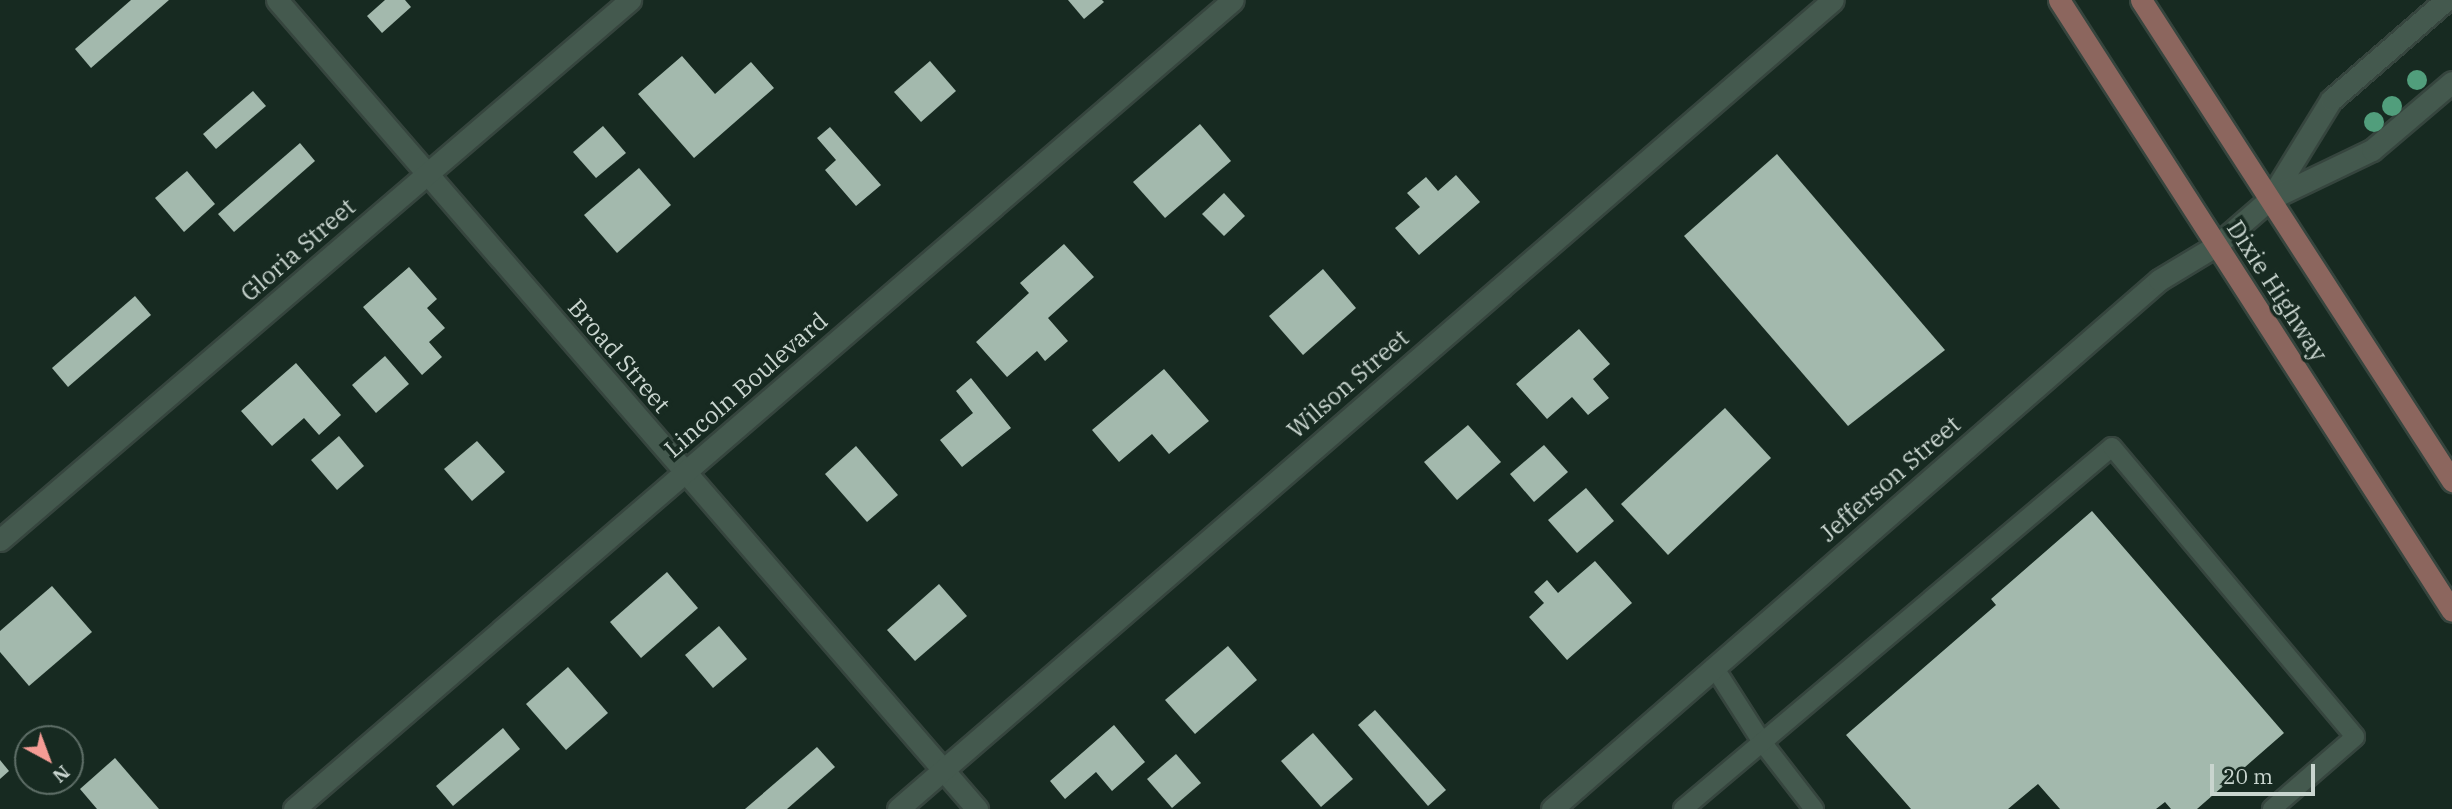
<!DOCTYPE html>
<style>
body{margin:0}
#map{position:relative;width:2452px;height:809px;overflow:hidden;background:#172a21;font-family:"IBM Plex Serif",serif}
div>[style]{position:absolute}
.building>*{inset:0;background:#a3b9ad}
.roads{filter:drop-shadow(2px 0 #36453e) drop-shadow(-2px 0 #36453e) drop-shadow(0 2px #36453e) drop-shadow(0 -2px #36453e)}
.service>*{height:18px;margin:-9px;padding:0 9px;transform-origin:9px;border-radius:9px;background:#44594e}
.minor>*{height:21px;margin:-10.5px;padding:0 10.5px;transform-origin:10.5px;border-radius:10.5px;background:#44594e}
.primary>*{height:21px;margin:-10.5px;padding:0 10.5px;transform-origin:10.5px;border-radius:10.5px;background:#8c665e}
.trees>*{width:20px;height:20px;margin:-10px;border-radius:50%;background:#519e7c}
span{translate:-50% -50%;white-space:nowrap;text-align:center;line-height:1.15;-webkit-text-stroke:7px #172a21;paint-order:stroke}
.street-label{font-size:24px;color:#c9d5cf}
.north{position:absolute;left:14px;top:725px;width:70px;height:70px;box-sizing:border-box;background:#172a21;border:2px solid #5e6e67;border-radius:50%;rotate:139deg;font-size:19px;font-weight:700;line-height:28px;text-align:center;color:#c9d5cf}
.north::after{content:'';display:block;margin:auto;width:24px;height:32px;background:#f59c95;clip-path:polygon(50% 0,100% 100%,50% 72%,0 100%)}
.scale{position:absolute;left:2210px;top:764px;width:105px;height:32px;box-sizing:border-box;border:4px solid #c9d5cf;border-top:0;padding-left:9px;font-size:21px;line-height:24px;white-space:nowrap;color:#c9d5cf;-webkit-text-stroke:5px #172a21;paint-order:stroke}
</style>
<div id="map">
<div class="building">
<div style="clip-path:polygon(131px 0,169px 0,91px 68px,75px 49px)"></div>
<div style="clip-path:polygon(385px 0,405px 0,411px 7px,382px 33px,367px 16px)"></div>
<div style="clip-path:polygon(1068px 0,1102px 0,1104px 2px,1084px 19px)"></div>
<div style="clip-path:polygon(682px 56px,715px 94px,751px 62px,774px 88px,694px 158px,638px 94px)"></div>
<div style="clip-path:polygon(930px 61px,956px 91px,921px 122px,894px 92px)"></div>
<div style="clip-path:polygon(253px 91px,266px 106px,216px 149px,203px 134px)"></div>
<div style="clip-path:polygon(1200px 124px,1231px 161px,1165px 218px,1133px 182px)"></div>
<div style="clip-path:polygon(603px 126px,626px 153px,596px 178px,573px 152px)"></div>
<div style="clip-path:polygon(830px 127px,881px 185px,856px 206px,825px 170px,836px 160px,817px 138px)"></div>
<div style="clip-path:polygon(300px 143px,315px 161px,234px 232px,218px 214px)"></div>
<div style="clip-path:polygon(1777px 154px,1945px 350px,1848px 426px,1684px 236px)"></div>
<div style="clip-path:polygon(639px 168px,671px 205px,617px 253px,584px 215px)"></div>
<div style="clip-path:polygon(187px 171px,215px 204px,184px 232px,155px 198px)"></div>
<div style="clip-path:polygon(1456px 175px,1480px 202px,1419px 255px,1395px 228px,1420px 207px,1407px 193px,1426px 177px,1438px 191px)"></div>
<div style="clip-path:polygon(1224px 193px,1245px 216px,1224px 236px,1202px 214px)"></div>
<div style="clip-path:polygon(1064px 244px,1094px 277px,1048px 318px,1068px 341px,1045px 361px,1037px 351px,1007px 377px,976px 342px,1029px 293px,1020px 283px)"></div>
<div style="clip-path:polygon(409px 267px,437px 299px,427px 308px,445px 328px,429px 342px,442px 357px,422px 375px,363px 307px)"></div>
<div style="clip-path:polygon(1323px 269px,1356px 308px,1303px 355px,1269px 316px)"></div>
<div style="clip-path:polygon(135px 296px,151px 315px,68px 387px,52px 368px)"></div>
<div style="clip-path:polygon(1579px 329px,1610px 364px,1593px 379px,1609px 398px,1588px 415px,1572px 397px,1547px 419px,1516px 384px)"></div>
<div style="clip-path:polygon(385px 356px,409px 384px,376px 413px,352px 385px)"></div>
<div style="clip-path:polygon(296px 363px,341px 415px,319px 435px,304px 418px,272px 446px,241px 411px)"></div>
<div style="clip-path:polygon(1164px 369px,1209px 421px,1169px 454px,1152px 434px,1119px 462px,1092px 430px)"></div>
<div style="clip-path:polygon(971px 378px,1011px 428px,962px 467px,940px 440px,973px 413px,956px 391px)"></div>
<div style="clip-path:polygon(1725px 408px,1771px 458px,1668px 555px,1621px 504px)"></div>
<div style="clip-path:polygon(1468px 425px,1501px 462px,1457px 500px,1424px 462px)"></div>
<div style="clip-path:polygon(339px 436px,364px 466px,337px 490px,311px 460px)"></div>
<div style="clip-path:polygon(477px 441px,505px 472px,472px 501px,444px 469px)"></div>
<div style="clip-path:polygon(1544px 445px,1568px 472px,1534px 502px,1510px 474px)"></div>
<div style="clip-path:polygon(856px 446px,898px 495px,867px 522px,825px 474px)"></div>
<div style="clip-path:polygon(1586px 488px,1614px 521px,1577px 553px,1548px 520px)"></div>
<div style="clip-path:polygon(2092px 511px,2284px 733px,2197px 809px,2171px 809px,2165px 802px,2156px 809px,2060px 809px,2038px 784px,2008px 809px,1911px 809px,1846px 735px,1996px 605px,1991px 599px)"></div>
<div style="clip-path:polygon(1595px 561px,1632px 603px,1567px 660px,1529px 617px,1544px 603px,1534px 592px,1547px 580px,1558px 593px)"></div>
<div style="clip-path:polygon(667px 572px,698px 608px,641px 658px,610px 622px)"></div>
<div style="clip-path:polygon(939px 584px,967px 616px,915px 661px,887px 630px)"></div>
<div style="clip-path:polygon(52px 586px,92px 632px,29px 686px,0 652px,0 631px)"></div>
<div style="clip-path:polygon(719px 626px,747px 659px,713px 688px,685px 655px)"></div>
<div style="clip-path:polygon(1228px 646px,1257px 680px,1195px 734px,1165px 700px)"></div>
<div style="clip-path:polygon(568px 667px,608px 713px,566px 750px,526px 704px)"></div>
<div style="clip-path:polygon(1375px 710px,1446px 790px,1428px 806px,1358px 725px)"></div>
<div style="clip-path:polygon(1114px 725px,1145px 762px,1112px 791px,1096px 772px,1065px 799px,1050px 781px)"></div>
<div style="clip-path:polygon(503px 728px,520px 749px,453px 806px,436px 786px)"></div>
<div style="clip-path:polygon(1313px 733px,1353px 779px,1321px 807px,1281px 761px)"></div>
<div style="clip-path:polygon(817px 747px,835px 767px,787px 809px,745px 809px)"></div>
<div style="clip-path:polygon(1176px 754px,1201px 783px,1172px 808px,1147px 779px)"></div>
<div style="clip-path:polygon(115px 758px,159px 809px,97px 809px,80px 789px)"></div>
<div style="clip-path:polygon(0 760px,9px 771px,0 779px)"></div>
</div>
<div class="roads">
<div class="service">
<div style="left:1714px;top:667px;width:89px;rotate:57.4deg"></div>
<div style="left:1762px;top:742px;width:85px;rotate:52.2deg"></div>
<div style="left:1683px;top:809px;width:561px;rotate:-40.16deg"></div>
<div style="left:2112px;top:447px;width:378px;rotate:50deg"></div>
<div style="left:2355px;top:737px;width:110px;rotate:139.1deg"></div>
</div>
<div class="minor">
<div style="left:277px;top:0;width:1070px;rotate:49.13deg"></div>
<div style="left:2270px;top:199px;width:116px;rotate:-58.4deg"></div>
<div style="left:2331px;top:100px;width:152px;rotate:-41deg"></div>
<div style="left:0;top:540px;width:830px;rotate:-40.6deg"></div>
<div style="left:294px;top:809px;width:1239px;rotate:-40.75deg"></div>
<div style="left:898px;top:809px;width:1236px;rotate:-40.87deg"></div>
<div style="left:1552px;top:809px;width:805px;rotate:-41.07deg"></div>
<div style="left:2159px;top:280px;width:68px;rotate:-31.1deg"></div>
<div style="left:2217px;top:245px;width:70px;rotate:-41deg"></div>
<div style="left:2270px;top:199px;width:113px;rotate:-25.7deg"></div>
<div style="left:2372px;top:150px;width:105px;rotate:-40.4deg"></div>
</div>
<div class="primary">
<div style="left:2059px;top:0;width:726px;rotate:57.25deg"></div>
<div style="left:2141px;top:0;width:573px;rotate:57.11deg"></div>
</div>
</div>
<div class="trees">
<div style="left:2417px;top:80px"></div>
<div style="left:2392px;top:106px"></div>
<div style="left:2374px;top:122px"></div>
</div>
<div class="street-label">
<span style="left:298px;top:250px;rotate:-41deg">Gloria Street</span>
<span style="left:2277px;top:291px;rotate:57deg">Dixie Highway</span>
<span style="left:619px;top:356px;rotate:49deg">Broad Street</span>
<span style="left:1348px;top:384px;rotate:-41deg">Wilson Street</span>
<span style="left:746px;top:385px;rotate:-41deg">Lincoln Boulevard</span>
<span style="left:1890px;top:479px;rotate:-41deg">Jefferson Street</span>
</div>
<div class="north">N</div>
<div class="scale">20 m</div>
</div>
